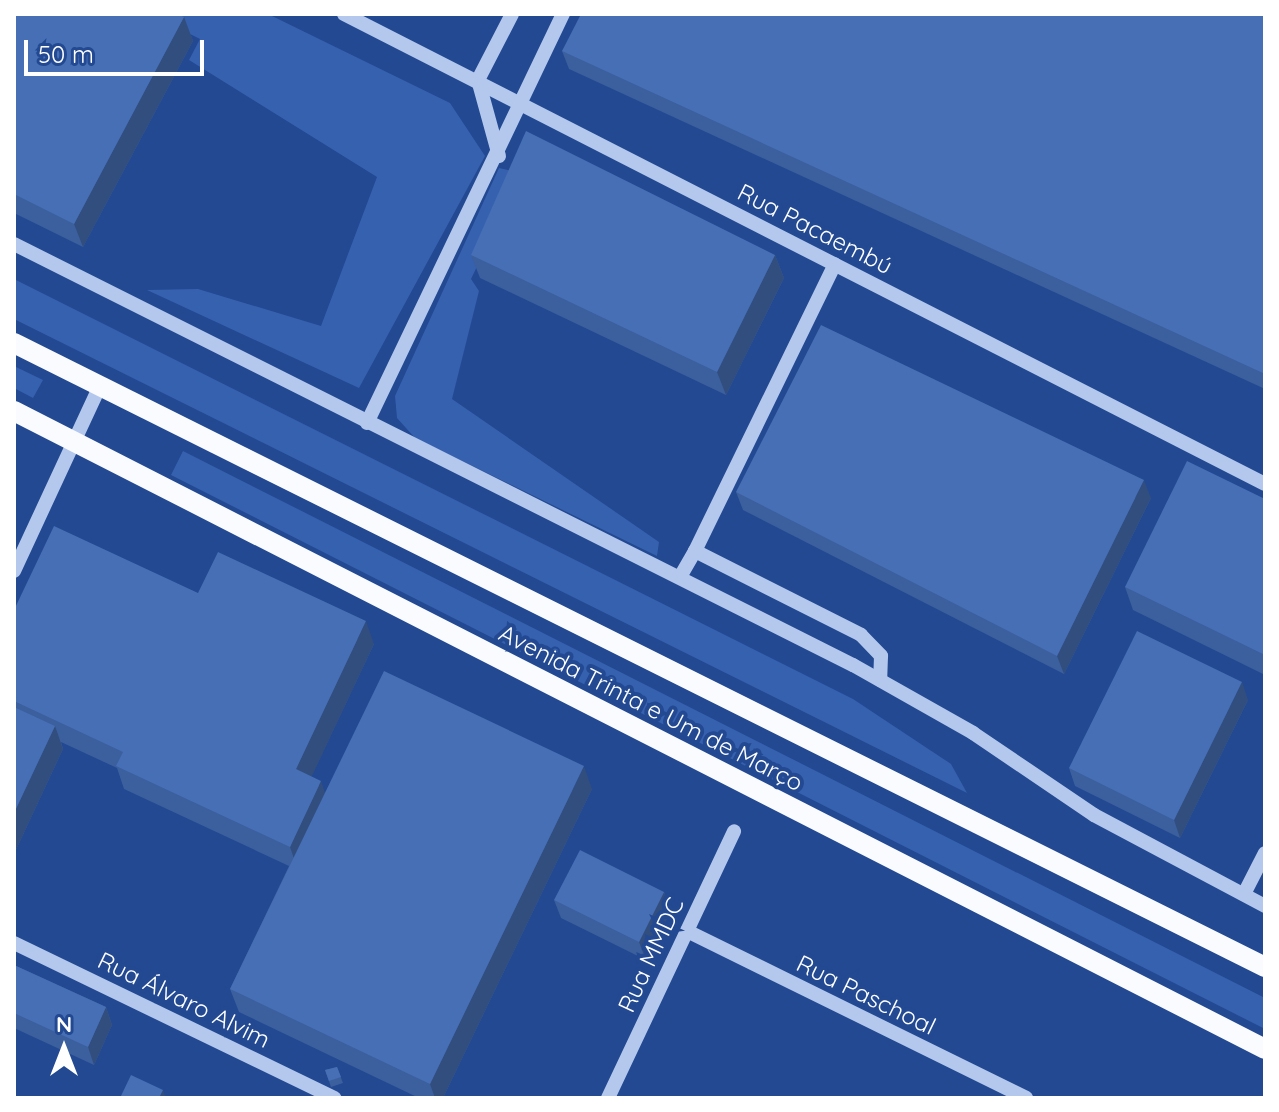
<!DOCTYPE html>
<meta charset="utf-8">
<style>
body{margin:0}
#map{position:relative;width:1279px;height:1112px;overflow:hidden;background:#224991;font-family:Quicksand,sans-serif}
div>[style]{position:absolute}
.green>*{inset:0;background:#3661af}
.minor>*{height:14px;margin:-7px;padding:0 7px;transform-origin:7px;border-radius:7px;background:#b4c8ed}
.major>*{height:20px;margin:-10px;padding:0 10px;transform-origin:10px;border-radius:10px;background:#fafbff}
.wall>*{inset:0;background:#3c5f9d}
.shaded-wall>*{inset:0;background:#314e7f}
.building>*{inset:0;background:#466fb6}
span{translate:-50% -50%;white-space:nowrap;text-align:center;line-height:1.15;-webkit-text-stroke:8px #224991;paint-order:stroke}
.street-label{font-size:24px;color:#fff}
.frame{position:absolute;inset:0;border:16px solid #fff;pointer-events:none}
.north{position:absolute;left:24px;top:1008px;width:80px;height:80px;-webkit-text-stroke:6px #224991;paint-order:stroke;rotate:0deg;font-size:22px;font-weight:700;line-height:32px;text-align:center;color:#fff}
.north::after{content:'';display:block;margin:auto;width:28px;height:36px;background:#fff;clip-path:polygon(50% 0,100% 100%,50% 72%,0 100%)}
.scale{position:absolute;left:24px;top:40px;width:180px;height:36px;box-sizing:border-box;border:4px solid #fff;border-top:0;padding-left:10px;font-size:24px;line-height:28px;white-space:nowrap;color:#fff;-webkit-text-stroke:6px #224991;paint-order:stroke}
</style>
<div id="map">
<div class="green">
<div style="clip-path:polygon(150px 14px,268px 14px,450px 103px,485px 156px,359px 388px,147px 290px,198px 289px,321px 326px,377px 177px,189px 60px,200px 39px)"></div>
<div style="clip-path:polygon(499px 168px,522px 173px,471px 279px,479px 291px,452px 399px,659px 542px,657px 556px,415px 438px,397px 418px,395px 396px)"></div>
<div style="clip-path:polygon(14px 279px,853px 699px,951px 764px,967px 793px,14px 319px)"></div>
<div style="clip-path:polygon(14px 366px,43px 380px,33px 398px,14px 388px)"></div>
<div style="clip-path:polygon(183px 451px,1265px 998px,1265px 1029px,171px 475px)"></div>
</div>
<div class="minor">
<div style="left:344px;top:14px;width:1034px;rotate:27.04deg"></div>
<div style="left:499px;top:156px;width:79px;rotate:-105.4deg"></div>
<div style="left:478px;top:80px;width:74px;rotate:-62.7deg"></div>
<div style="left:14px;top:244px;width:939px;rotate:26.65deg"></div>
<div style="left:853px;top:665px;width:138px;rotate:29.5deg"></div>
<div style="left:973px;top:733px;width:146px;rotate:34.1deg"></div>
<div style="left:1094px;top:815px;width:194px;rotate:28deg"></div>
<div style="left:367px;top:423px;width:454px;rotate:-64.4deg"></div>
<div style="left:695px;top:551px;width:319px;rotate:-64deg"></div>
<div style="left:14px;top:571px;width:204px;rotate:-65.1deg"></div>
<div style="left:680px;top:577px;width:30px;rotate:-60deg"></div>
<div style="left:695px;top:551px;width:186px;rotate:26.8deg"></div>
<div style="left:861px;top:635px;width:29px;rotate:46deg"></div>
<div style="left:881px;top:656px;width:24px;rotate:92deg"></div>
<div style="left:1244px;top:894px;width:46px;rotate:-62.9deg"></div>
<div style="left:687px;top:931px;width:378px;rotate:26.2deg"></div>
<div style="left:14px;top:943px;width:356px;rotate:25.8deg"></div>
<div style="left:608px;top:1098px;width:295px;rotate:-64.7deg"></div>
</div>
<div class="major">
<div style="left:14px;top:343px;width:1398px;rotate:26.51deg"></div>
<div style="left:14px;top:411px;width:1404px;rotate:27.02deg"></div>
</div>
<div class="wall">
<div style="clip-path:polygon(14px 14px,184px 17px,193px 41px,83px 247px,14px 213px)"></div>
<div style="clip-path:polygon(1265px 14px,1265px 389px,569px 69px,562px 51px)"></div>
<div style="clip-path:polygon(471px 255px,775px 255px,784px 278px,726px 395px,480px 278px)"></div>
<div style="clip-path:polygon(736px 492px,1151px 498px,1064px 674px,743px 510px)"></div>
<div style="clip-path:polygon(1265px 499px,1265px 675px,1133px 610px,1125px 587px)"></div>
<div style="clip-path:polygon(198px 593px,374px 644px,311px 777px,325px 793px,592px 789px,443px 1098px,419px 1098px,239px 1012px,230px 989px,289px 866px,124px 789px,117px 768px,61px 742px,63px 749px,14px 854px,14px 610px)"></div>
<div style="clip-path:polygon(1248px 700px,1180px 838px,1075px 786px,1069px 768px)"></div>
<div style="clip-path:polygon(664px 892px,671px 910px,646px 960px,561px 918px,554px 900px)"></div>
<div style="clip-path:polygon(14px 965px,106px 1007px,112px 1025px,94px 1065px,14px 1028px)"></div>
<div style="clip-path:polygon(337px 1067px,343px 1083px,331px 1087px,325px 1070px)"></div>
</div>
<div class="shaded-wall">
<div style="clip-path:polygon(184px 17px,193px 41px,83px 247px,74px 224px)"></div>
<div style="clip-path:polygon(775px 255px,784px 278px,726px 395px,717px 372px)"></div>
<div style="clip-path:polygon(1144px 480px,1151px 498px,1064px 674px,1057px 656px)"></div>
<div style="clip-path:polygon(366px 621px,374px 644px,304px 793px,296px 769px)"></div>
<div style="clip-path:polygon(1242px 682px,1248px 700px,1180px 838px,1174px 820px)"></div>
<div style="clip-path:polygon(55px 726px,63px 749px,14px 854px,14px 813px)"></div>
<div style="clip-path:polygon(584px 766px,592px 789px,443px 1098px,435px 1098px,430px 1084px)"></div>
<div style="clip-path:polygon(321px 781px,329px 805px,298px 870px,290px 847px)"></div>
<div style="clip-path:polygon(664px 892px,671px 910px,646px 960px,639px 942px)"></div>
<div style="clip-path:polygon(106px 1007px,112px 1025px,94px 1065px,88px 1047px)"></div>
<div style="clip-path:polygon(163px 1090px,166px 1098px,159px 1098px)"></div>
</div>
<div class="building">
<div style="clip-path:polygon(14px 14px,178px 14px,184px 17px,74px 224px,14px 194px)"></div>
<div style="clip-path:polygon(581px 14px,1265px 14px,1265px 374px,562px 51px)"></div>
<div style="clip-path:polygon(526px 131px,775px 255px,717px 372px,471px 255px)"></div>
<div style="clip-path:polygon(821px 325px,1144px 480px,1057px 656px,736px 492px)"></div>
<div style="clip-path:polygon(1187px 461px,1265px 499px,1265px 655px,1125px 587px)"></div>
<div style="clip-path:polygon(54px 526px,198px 593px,218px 552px,366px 621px,296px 769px,321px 781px,290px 847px,116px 766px,123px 752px,14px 701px,14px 610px)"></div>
<div style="clip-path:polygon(1137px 631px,1242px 682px,1174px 820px,1069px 768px)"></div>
<div style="clip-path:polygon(384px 671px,584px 766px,430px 1084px,230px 989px)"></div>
<div style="clip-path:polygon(14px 707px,55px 726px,14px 813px)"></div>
<div style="clip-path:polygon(580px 850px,664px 892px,639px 942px,554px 900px)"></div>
<div style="clip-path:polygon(14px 965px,106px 1007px,88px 1047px,14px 1013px)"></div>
<div style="clip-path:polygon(337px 1067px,341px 1077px,329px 1081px,325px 1070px)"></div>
<div style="clip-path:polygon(131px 1075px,163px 1090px,159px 1098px,120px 1098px)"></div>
</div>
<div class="street-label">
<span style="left:815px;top:229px;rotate:27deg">Rua Pacaembú</span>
<span style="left:651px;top:708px;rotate:27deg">Avenida Trinta e Um de Março</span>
<span style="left:651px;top:955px;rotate:-65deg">Rua MMDC</span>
<span style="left:866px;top:995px;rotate:26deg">Rua Paschoal</span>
<span style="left:184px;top:1000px;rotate:26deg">Rua Álvaro Alvim</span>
</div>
<div class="frame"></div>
<div class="north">N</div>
<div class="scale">50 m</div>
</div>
